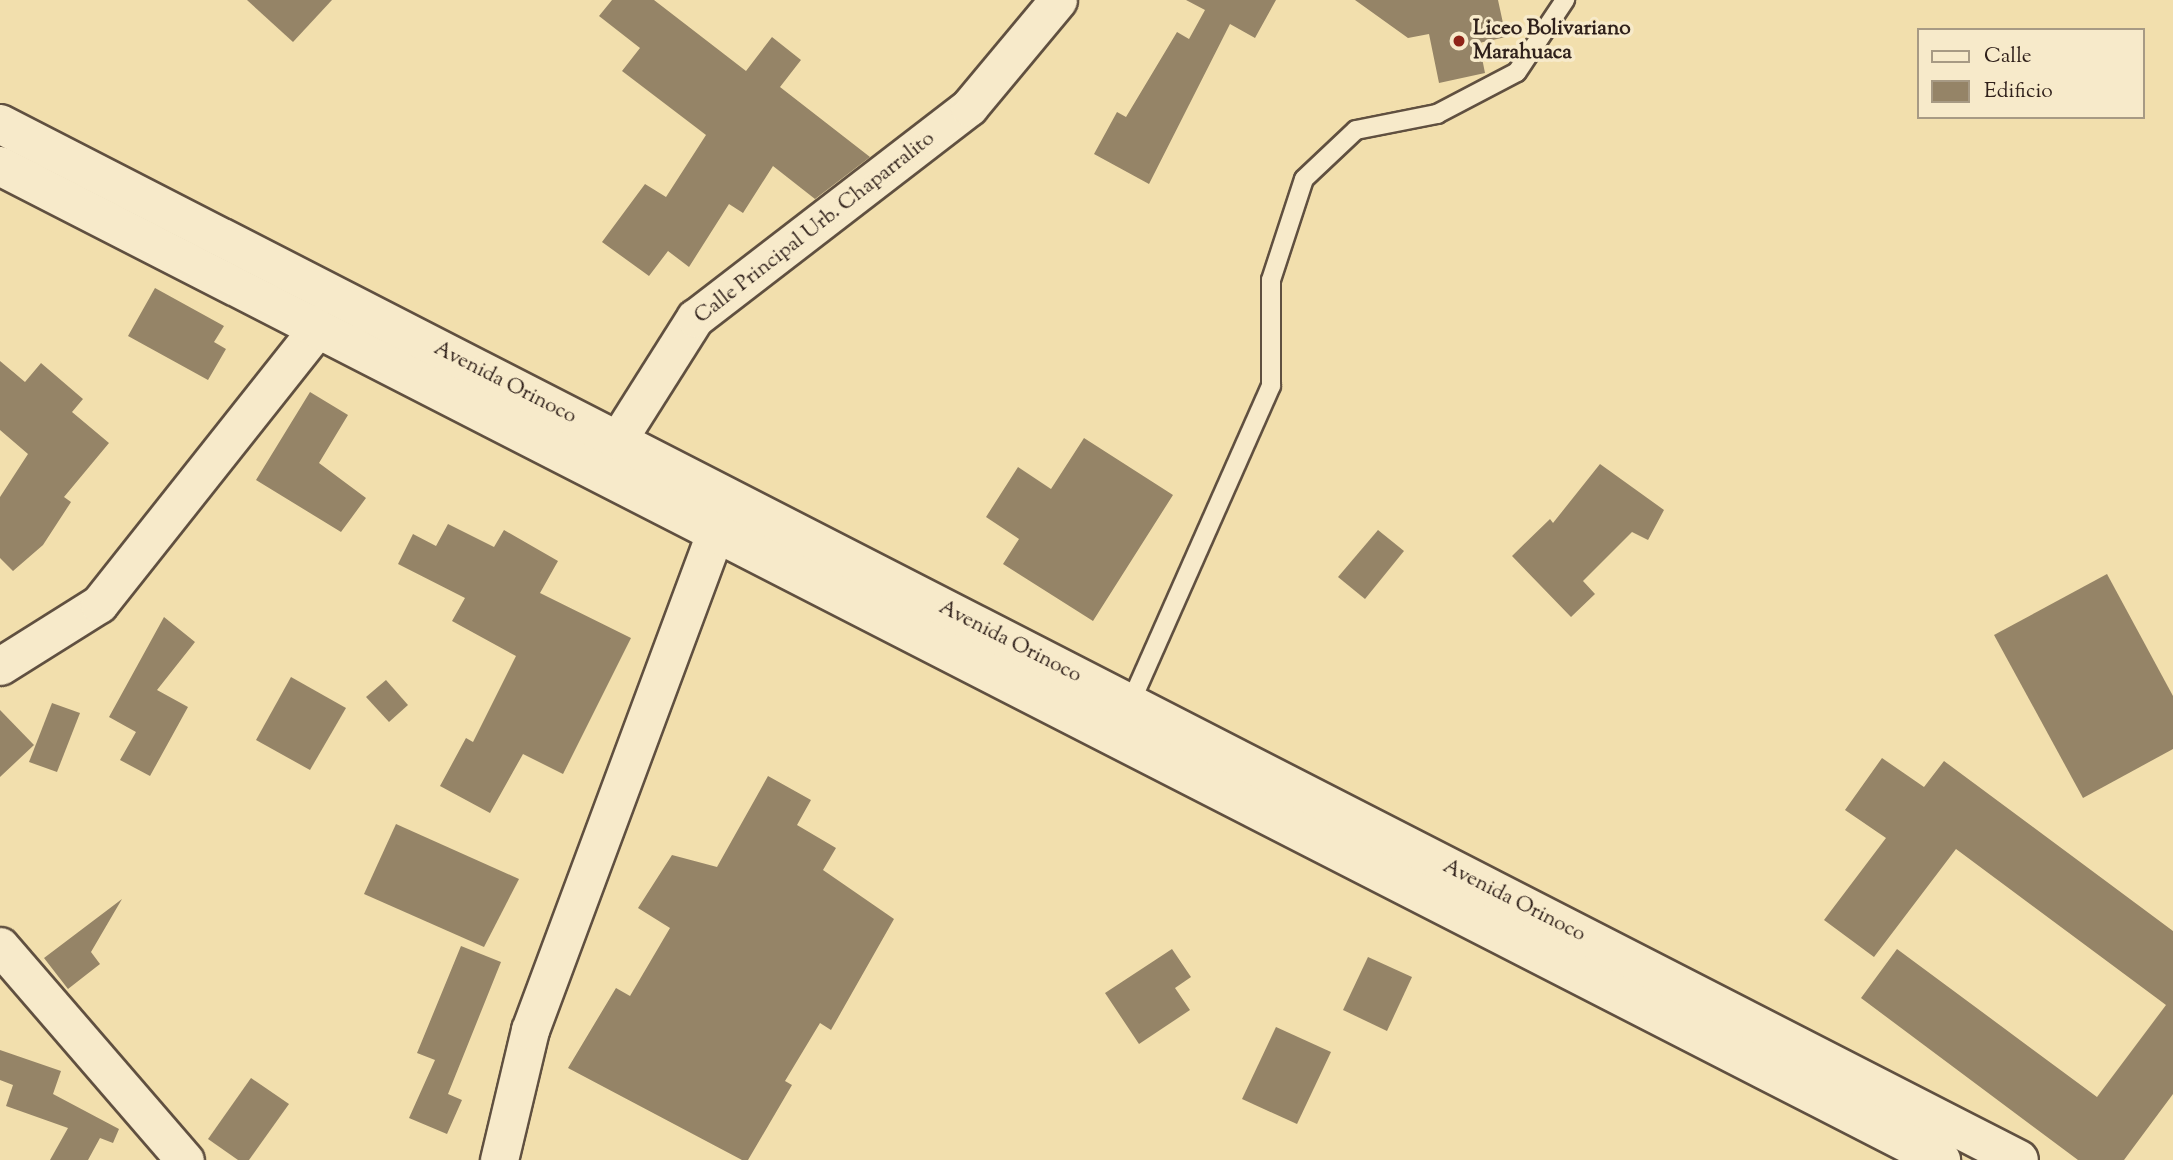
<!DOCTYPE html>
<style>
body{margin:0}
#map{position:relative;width:2173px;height:1160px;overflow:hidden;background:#f2dfad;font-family:"Sorts Mill Goudy",serif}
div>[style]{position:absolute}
.building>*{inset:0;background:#958467}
.roads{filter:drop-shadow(2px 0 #605040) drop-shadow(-2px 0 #605040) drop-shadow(0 2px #605040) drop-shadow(0 -2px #605040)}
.lane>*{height:18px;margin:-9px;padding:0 9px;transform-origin:9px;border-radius:9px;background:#f7eaca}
.street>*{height:37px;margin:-18.5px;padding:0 18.5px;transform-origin:18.5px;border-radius:18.5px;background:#f7eaca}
.secondary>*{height:38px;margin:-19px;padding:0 19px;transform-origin:19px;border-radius:19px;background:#f7eaca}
.dots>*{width:19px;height:19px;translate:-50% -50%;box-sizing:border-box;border:4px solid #f7eaca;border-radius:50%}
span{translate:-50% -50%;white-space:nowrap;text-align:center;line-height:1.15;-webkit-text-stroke:7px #f7eaca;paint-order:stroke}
.poi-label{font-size:21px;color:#30211b;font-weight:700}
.left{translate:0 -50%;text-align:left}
.street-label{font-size:21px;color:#30211b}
.legend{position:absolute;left:1917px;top:28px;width:228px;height:91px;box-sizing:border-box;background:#f7eaca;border:2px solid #a79a84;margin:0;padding:9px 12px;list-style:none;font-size:21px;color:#30211b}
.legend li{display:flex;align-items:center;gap:14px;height:35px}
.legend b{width:35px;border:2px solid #a79a84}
</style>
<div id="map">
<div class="building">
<div style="clip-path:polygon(247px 0,332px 0,293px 42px)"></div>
<div style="clip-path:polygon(612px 0,654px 0,746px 71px,772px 37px,801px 60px,780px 87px,870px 157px,815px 199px,773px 166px,743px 213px,729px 204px,689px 267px,668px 251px,649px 276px,602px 242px,645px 184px,666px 197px,706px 135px,622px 71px,640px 48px,599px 16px)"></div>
<div style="clip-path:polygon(1186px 0,1276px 0,1255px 38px,1230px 24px,1149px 184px,1094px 154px,1117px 112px,1126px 117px,1177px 32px,1189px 39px,1205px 10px)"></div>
<div style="clip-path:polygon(1355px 0,1498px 0,1506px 37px,1479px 43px,1485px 73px,1439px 83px,1429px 34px,1408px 38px)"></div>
<div style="clip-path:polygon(155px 288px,224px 326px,214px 342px,226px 349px,208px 380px,128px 336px)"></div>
<div style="clip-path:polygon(0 361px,25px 382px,41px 363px,83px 399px,72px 412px,109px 443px,64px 497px,71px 502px,43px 545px,13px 571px,0 558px,0 497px,28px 454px,0 430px)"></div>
<div style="clip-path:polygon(310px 392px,348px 415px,319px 463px,366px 498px,341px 532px,256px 480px)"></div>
<div style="clip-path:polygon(1084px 438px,1173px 495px,1093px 621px,1003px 564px,1019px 539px,986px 517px,1018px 467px,1051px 489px)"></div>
<div style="clip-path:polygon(1600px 464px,1664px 510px,1648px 540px,1632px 532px,1583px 581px,1595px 594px,1571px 617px,1512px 556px,1550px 519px,1553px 523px)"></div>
<div style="clip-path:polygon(448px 524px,494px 547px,504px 530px,558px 561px,540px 593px,631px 638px,563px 774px,523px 754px,490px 813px,440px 786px,466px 738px,473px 742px,516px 656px,452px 621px,465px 598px,398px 564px,413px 534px,436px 546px)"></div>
<div style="clip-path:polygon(1378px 530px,1404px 551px,1365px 599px,1338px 577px)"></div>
<div style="clip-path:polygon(2107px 574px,2173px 696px,2173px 749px,2083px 798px,1994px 635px)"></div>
<div style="clip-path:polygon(164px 617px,195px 642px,157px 690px,188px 707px,150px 776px,120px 760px,136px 732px,109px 717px)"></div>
<div style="clip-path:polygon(291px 677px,346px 708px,310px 770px,256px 740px)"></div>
<div style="clip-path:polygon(386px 680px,408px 705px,389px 722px,366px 697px)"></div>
<div style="clip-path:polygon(52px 703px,80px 713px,57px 772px,29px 762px)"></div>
<div style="clip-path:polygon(0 710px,34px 745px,0 777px)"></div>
<div style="clip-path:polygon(1882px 758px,1924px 787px,1944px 761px,2173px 931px,2173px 1094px,2124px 1160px,2078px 1160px,1861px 998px,1897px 949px,2097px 1097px,2166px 1005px,1956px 849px,1874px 957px,1824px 920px,1886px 838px,1845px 810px)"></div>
<div style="clip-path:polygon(768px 776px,811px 800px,797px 825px,836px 848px,823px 870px,894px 919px,831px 1030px,820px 1023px,785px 1081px,792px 1085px,748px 1160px,742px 1160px,568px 1068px,616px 988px,630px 996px,670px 928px,638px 908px,672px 855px,717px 867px)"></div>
<div style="clip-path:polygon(396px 824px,519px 879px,484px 947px,364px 894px)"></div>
<div style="clip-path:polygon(122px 899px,91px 952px,100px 964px,68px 989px,44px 958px)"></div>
<div style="clip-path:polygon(461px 946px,501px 962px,448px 1094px,462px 1100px,447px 1134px,409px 1118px,435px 1060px,417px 1053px)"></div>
<div style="clip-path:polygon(1172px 949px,1191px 977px,1175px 988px,1190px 1010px,1139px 1044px,1105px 993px)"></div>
<div style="clip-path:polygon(1368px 957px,1412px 977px,1387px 1031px,1343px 1010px)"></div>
<div style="clip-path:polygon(1276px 1027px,1331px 1052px,1297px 1124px,1242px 1099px)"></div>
<div style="clip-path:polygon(0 1050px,61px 1071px,53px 1094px,119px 1129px,113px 1143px,100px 1138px,88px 1160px,50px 1160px,68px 1128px,6px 1106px,13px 1085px,0 1080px)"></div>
<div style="clip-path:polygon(251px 1078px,289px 1104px,249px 1160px,238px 1160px,208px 1139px)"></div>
</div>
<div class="roads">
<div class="lane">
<div style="left:1130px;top:704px;width:348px;rotate:-66.1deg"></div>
<div style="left:1271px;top:386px;width:106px;rotate:-90deg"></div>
<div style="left:1271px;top:280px;width:106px;rotate:-71.9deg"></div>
<div style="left:1304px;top:179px;width:71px;rotate:-43.3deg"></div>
<div style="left:1356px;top:130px;width:83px;rotate:-11.2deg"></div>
<div style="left:1437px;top:114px;width:90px;rotate:-27.7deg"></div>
<div style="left:1517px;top:72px;width:87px;rotate:-56.3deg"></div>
</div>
<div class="street">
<div style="left:600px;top:468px;width:178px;rotate:-57.7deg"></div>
<div style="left:695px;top:318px;width:346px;rotate:-37.6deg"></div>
<div style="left:969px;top:107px;width:139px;rotate:-50.2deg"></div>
<div style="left:0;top:666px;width:117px;rotate:-32.1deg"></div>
<div style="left:99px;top:604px;width:352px;rotate:-51.6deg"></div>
<div style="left:0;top:946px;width:283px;rotate:49.2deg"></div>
<div style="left:499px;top:1160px;width:134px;rotate:-76.6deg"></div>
<div style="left:530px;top:1030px;width:527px;rotate:-69.57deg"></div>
</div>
<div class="secondary">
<div style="left:0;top:124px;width:2269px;rotate:27.16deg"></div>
<div style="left:0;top:166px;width:2181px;rotate:27.12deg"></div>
</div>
</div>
<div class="dots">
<div style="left:1459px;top:41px;background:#8f2418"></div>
</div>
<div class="poi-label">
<span class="left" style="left:1473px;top:41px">Liceo Bolivariano<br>Marahuaca</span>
</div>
<div class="street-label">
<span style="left:815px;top:228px;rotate:-38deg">Calle Principal Urb. Chaparralito</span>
<span style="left:505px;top:383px;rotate:27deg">Avenida Orinoco</span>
<span style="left:1010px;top:642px;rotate:27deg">Avenida Orinoco</span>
<span style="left:1514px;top:901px;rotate:27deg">Avenida Orinoco</span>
</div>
<ul class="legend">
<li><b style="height:9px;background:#f7eaca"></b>Calle</li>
<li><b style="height:19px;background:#958467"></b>Edificio</li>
</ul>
</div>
